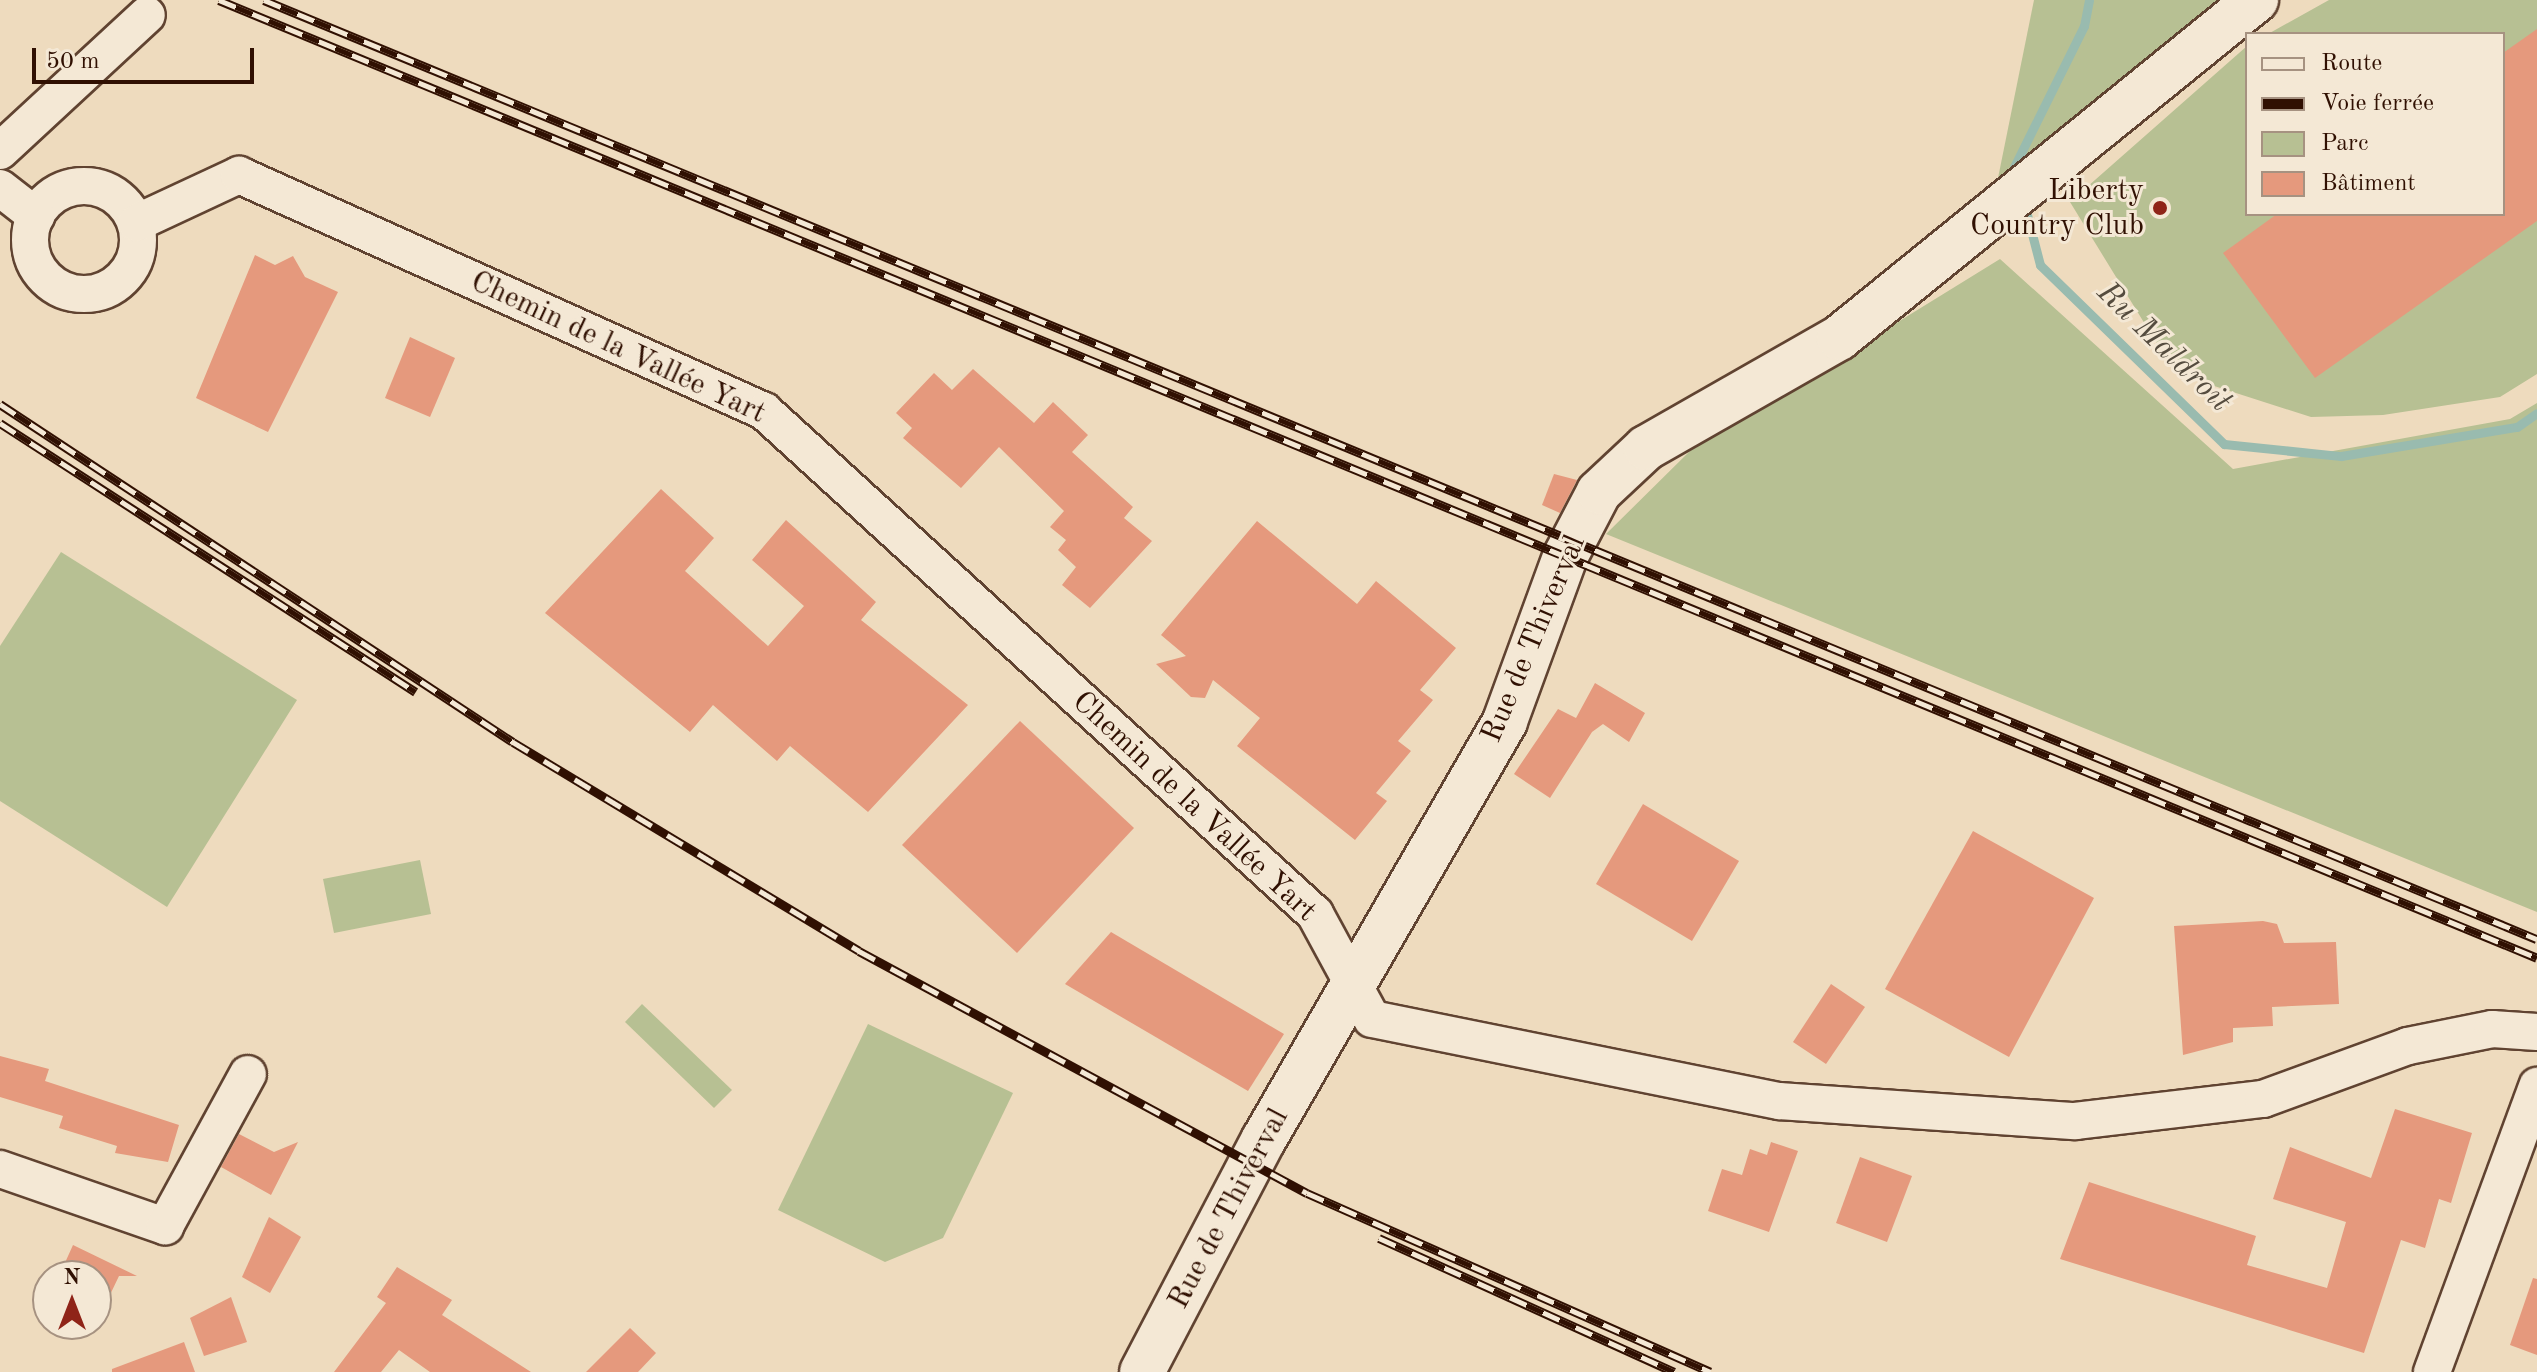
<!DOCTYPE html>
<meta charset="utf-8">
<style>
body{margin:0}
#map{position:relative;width:2537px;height:1372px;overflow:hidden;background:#eedbbe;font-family:"Old Standard TT",serif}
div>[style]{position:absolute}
.green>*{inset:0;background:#b7c093}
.stream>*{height:9px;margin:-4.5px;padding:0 4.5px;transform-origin:4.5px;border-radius:4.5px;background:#99bbaf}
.building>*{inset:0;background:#e5997d}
.roads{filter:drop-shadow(2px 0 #604331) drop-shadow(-2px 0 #604331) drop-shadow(0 2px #604331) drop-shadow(0 -2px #604331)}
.minor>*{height:36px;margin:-18px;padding:0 18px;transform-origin:18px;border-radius:18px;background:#f4e8d5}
.minor>.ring{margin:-18px;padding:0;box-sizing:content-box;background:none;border:36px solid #f4e8d5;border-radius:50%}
.tertiary>*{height:44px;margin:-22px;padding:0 22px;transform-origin:22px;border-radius:22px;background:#f4e8d5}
.rail>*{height:9px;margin-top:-4.5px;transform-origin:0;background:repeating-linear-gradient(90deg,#f4e8d5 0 18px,#301002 0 36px);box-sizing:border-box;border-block:2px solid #301002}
.dots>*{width:22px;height:22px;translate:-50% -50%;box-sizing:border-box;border:4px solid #f4e8d5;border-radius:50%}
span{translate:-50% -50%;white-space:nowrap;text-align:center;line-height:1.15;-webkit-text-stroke:6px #f4e8d5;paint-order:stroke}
.poi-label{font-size:30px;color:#301002}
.right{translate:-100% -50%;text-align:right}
.street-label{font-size:30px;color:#301002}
.water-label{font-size:32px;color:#554c3f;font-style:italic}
.legend{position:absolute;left:2245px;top:32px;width:260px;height:184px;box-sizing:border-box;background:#f4e8d5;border:2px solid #a69281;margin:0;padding:10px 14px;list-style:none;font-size:24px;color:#301002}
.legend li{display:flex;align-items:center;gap:16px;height:40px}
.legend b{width:40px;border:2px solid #a69281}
.north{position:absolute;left:32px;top:1260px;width:80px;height:80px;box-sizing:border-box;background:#f4e8d5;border:2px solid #a69281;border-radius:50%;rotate:0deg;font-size:22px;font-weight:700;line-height:32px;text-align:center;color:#301002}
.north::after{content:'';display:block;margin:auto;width:28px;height:36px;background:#8f2418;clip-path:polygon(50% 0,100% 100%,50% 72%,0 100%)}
.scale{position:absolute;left:32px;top:48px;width:222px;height:36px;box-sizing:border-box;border:4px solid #301002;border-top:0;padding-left:10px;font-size:24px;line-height:28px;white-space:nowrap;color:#301002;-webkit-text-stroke:6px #f4e8d5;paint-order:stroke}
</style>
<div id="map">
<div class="green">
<div style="clip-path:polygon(2034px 0,2256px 0,1997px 183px)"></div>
<div style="clip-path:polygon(2329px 0,2537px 0,2537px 374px,2500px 397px,2383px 415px,2311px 417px,2208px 384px,2159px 347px,2070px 202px,2247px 46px,2247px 214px,2503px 214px,2503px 34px,2268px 34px)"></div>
<div style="clip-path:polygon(2000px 259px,2233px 469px,2510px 419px,2537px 403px,2537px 912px,1606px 534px,1692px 449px)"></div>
<div style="clip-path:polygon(61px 552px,297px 700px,167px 907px,0 801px,0 646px)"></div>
<div style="clip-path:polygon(420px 860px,431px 914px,334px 933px,323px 879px)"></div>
<div style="clip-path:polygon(642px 1004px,732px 1090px,714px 1108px,625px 1022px)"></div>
<div style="clip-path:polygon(868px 1024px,1013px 1093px,943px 1238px,885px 1262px,778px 1210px)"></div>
</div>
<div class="stream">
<div style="left:2017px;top:178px;width:11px;rotate:-105deg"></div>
<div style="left:2014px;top:167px;width:157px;rotate:-63.6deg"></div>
<div style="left:2084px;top:26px;width:26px;rotate:-79deg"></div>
<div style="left:2024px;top:203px;width:64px;rotate:75.5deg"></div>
<div style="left:2040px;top:265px;width:257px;rotate:44.2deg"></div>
<div style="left:2224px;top:444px;width:118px;rotate:5.9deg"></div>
<div style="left:2341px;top:456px;width:178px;rotate:-9.4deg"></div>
<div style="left:2517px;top:427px;width:24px;rotate:-35deg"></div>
</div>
<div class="building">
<div style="clip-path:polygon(2537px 29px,2537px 221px,2315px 378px,2223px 253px,2277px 214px,2503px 214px,2503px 53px)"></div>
<div style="clip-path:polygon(255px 255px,275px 265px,293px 256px,305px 277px,338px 292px,268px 432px,196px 398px)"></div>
<div style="clip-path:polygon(410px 337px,455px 358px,430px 417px,385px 398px)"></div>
<div style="clip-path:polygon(973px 369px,1034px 423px,1053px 402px,1088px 435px,1072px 452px,1133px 507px,1124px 518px,1152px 541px,1090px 608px,1062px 585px,1076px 567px,1058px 550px,1066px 540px,1050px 527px,1064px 511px,999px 447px,961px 488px,903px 438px,912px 428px,896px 413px,934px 373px,952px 390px)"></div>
<div style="clip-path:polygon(1554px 474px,1577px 480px,1560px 513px,1542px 505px)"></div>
<div style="clip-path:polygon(661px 489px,714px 538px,685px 571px,768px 646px,804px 606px,752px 560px,786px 520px,876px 602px,861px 620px,968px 705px,868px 812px,790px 746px,777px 761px,713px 705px,690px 732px,545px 613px)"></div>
<div style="clip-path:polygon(1257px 521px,1357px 604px,1376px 581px,1456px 648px,1420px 690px,1433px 700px,1398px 741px,1411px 751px,1376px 793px,1387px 801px,1355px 840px,1237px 746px,1260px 718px,1213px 680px,1205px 698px,1191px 697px,1156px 664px,1186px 656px,1161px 635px)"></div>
<div style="clip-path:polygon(1595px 683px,1645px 713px,1629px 742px,1603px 724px,1592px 732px,1550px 798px,1514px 774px,1558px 709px,1576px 718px)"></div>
<div style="clip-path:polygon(1020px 721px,1134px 828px,1017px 953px,902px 845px)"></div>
<div style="clip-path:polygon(1643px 804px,1739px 861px,1692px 941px,1596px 884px)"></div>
<div style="clip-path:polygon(1973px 831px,2094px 898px,2009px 1057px,1885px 989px)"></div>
<div style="clip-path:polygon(2263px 921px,2277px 924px,2284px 943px,2336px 942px,2339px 1004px,2272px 1007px,2273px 1026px,2233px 1028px,2233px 1042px,2183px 1055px,2174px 926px)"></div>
<div style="clip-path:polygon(1111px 932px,1284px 1034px,1248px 1091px,1065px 984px)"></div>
<div style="clip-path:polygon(1831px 984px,1865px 1007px,1826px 1064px,1793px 1042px)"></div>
<div style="clip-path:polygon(0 1056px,49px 1069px,45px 1081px,179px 1125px,168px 1162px,115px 1153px,117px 1146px,59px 1128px,63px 1116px,0 1097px)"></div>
<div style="clip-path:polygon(2395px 1109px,2472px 1133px,2451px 1203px,2439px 1199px,2425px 1248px,2401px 1240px,2364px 1353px,2060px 1259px,2089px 1182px,2256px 1236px,2247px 1265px,2327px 1288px,2346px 1222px,2273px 1199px,2290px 1147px,2371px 1178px)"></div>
<div style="clip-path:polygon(239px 1134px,274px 1152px,298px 1142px,271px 1195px,221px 1167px)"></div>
<div style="clip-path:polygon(1771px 1142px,1798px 1151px,1769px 1232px,1708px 1211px,1722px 1169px,1742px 1175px,1750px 1149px,1767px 1155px)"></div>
<div style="clip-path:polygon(1860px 1157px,1912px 1176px,1887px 1242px,1836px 1223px)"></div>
<div style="clip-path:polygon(269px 1217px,301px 1237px,270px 1293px,242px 1277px)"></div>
<div style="clip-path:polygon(73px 1245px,137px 1276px,119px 1276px,96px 1324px,96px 1276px,59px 1276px)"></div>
<div style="clip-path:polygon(397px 1267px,452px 1300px,442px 1315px,531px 1372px,430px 1372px,399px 1350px,381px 1372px,334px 1372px,386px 1303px,377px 1297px)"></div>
<div style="clip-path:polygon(2533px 1278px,2537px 1279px,2537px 1355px,2510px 1345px)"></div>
<div style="clip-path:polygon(231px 1297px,247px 1342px,204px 1356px,190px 1318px)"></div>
<div style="clip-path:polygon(630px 1328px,656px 1353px,638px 1372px,586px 1372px)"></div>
<div style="clip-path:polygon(184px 1342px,195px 1372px,112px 1372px,112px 1369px)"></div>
</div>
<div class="roads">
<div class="minor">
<div style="left:0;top:151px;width:200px;rotate:-42.8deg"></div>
<div class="ring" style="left:30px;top:186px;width:72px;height:72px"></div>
<div style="left:0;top:188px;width:46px;rotate:37.9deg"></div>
<div style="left:136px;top:223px;width:114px;rotate:-25deg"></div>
<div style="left:239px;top:175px;width:576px;rotate:24.21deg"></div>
<div style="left:764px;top:411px;width:746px;rotate:42.39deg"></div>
<div style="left:1315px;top:914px;width:119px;rotate:61.5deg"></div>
<div style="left:1372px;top:1019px;width:415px;rotate:11.4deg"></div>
<div style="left:1779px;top:1101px;width:297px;rotate:3.9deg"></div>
<div style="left:2075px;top:1121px;width:189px;rotate:-6.7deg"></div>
<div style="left:2263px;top:1099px;width:154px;rotate:-20.1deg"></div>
<div style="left:2408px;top:1046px;width:86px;rotate:-11.4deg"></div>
<div style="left:2492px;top:1029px;width:45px;rotate:3.8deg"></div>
<div style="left:0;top:1169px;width:175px;rotate:19.1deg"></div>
<div style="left:165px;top:1226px;width:173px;rotate:-61.4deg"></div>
<div style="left:2432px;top:1372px;width:305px;rotate:-69.8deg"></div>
</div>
<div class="tertiary">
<div style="left:1142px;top:1372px;width:263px;rotate:-62.4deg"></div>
<div style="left:1264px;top:1139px;width:482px;rotate:-60deg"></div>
<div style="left:1505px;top:721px;width:175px;rotate:-69.9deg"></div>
<div style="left:1565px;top:557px;width:73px;rotate:-62.4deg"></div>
<div style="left:1599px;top:492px;width:64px;rotate:-43.1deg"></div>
<div style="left:1646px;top:448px;width:222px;rotate:-29.7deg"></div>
<div style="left:1839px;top:338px;width:537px;rotate:-39.03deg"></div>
</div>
</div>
<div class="rail">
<div style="left:219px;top:0;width:2508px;rotate:22.45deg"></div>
<div style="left:264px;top:0;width:2459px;rotate:22.45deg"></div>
<div style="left:0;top:404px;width:614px;rotate:33.38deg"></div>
<div style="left:513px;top:742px;width:404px;rotate:31.1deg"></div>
<div style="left:859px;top:951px;width:509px;rotate:28.38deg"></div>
<div style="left:1307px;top:1193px;width:441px;rotate:23.9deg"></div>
<div style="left:0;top:423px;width:495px;rotate:32.9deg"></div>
<div style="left:1379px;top:1238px;width:324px;rotate:24.4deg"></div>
</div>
<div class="dots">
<div style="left:2160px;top:208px;background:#8f2418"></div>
</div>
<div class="poi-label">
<span class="right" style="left:2144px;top:208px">Liberty<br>Country Club</span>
</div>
<div class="street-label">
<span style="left:618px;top:348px;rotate:25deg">Chemin de la Vallée Yart</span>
<span style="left:1534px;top:639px;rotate:-67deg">Rue de Thiverval</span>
<span style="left:1194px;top:807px;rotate:43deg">Chemin de la Vallée Yart</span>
<span style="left:1229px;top:1209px;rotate:-62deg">Rue de Thiverval</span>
</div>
<div class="water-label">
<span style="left:2163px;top:348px;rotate:44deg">Ru Maldroit</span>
</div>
<ul class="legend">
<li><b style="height:10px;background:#f4e8d5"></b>Route</li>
<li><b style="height:10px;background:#301002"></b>Voie ferrée</li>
<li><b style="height:22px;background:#b7c093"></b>Parc</li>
<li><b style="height:22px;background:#e5997d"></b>Bâtiment</li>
</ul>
<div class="north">N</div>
<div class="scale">50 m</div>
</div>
